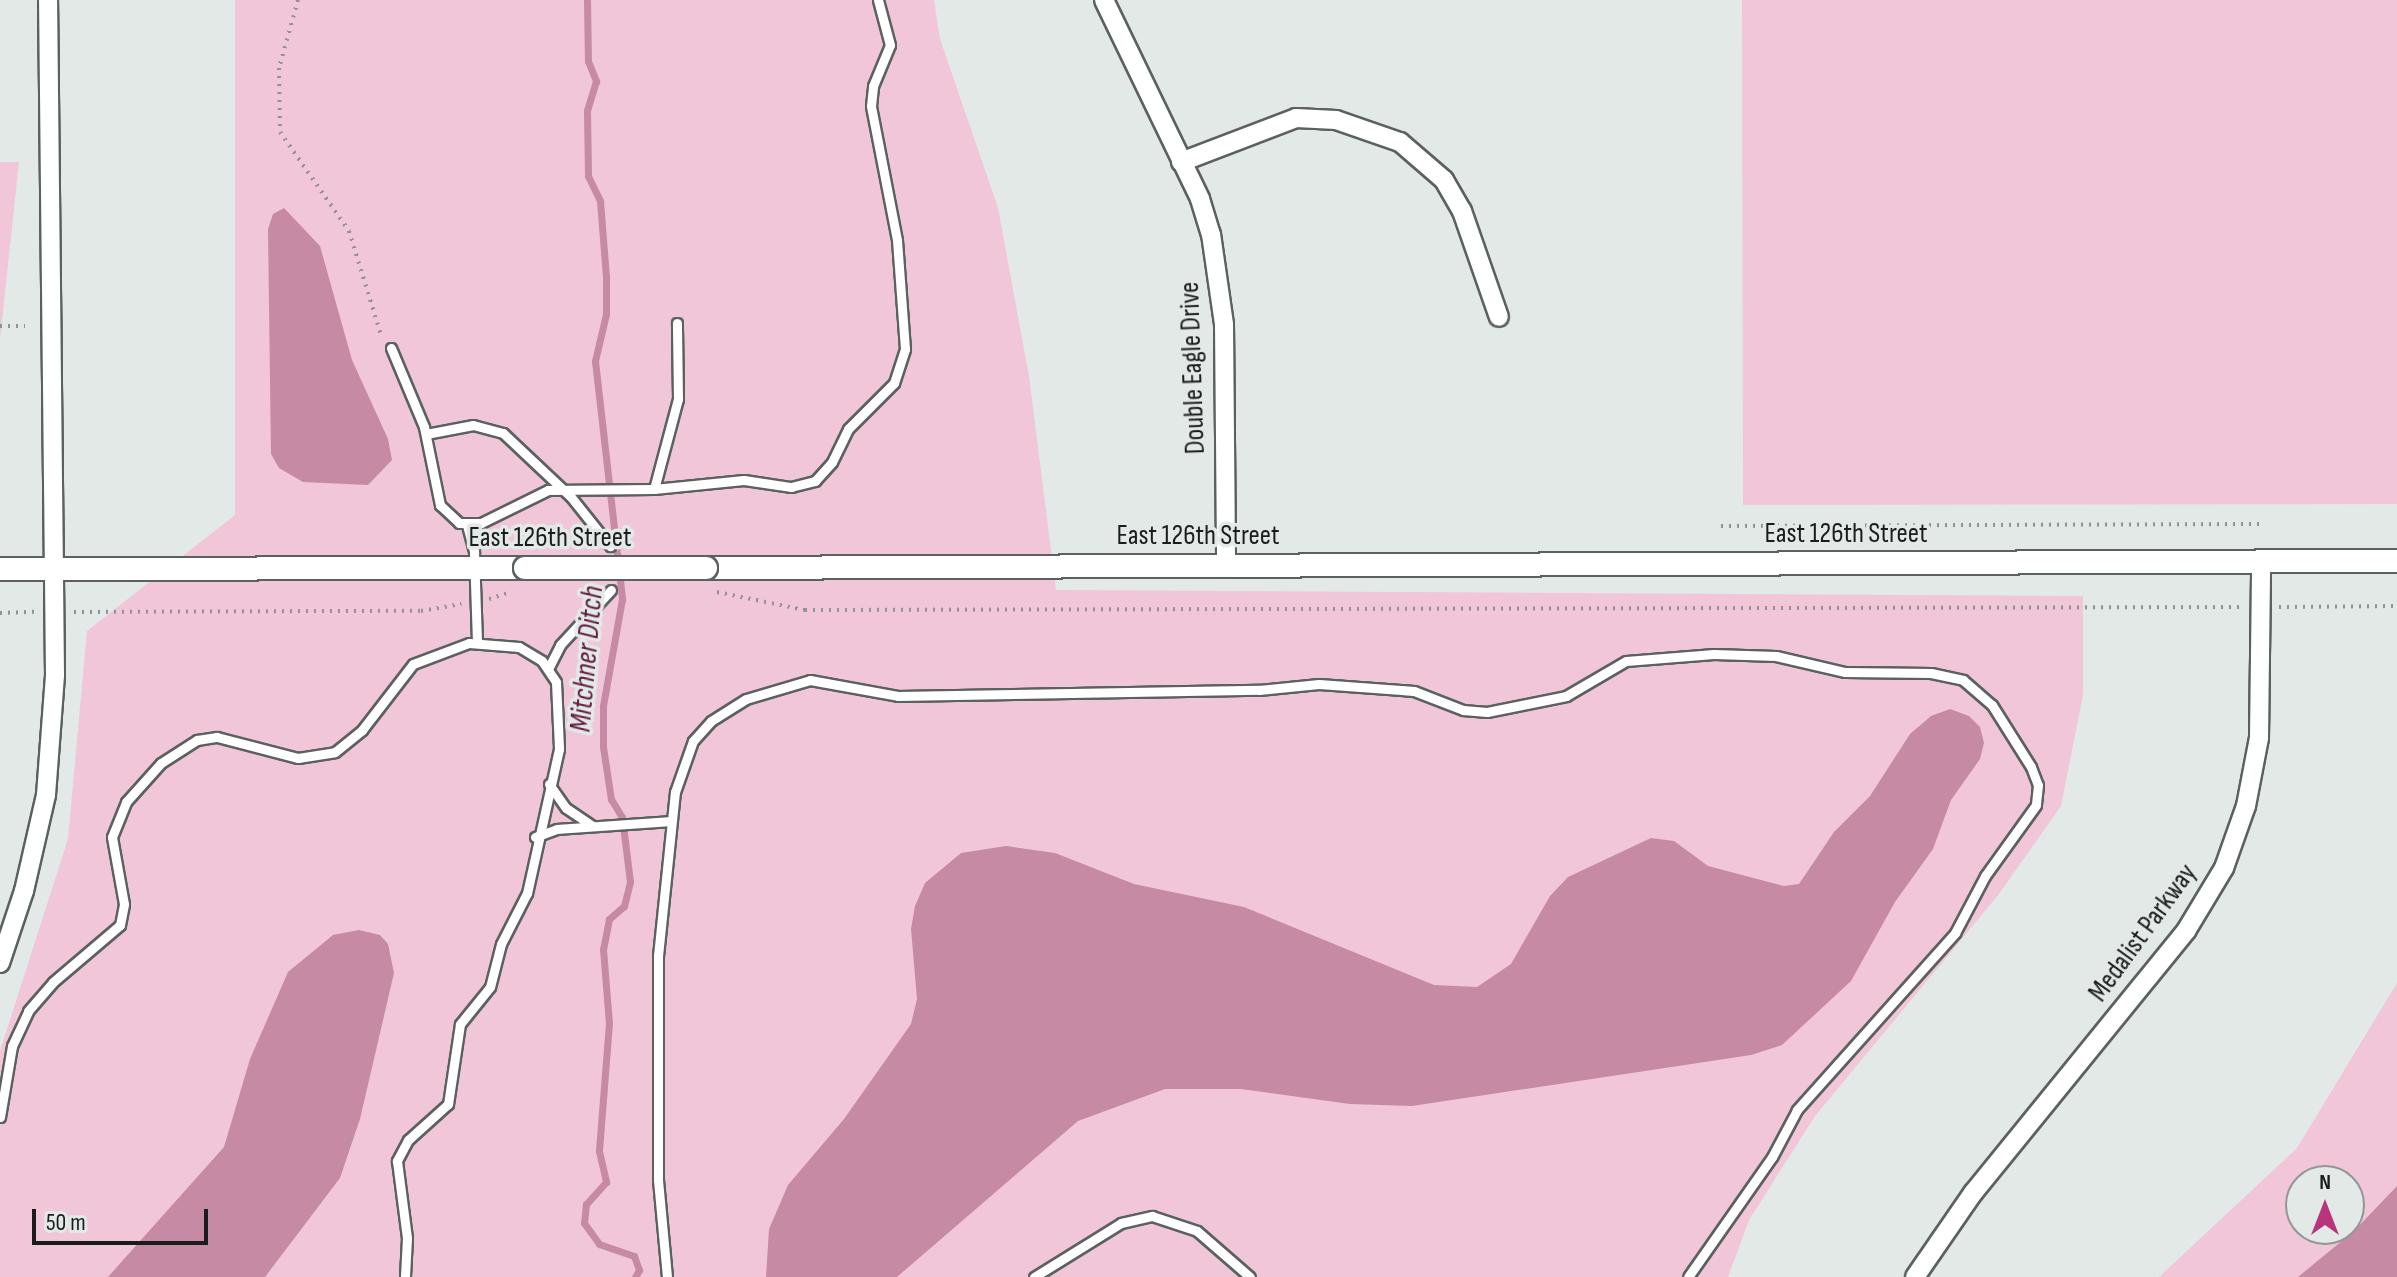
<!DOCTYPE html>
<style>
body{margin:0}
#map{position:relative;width:2397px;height:1277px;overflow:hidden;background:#e2e9e6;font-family:"Sofia Sans Condensed",sans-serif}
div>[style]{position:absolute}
.green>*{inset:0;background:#f1c6d8}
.water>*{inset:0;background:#c68aa5}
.stream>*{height:7px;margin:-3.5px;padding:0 3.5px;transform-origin:3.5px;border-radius:3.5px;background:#c68aa5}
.path>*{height:4px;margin-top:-2px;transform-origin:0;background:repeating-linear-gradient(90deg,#8f9492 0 2px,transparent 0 8px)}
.roads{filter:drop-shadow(2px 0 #5b615f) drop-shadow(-2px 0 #5b615f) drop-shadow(0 2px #5b615f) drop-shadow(0 -2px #5b615f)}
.service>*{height:9px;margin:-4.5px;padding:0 4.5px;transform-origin:4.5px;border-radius:4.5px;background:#fff}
.minor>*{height:18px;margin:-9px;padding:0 9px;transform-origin:9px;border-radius:9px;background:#fff}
.tertiary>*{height:22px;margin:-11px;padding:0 11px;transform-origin:11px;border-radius:11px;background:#fff}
.bridges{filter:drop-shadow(2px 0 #5b615f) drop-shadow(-2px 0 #5b615f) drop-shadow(0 2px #5b615f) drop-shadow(0 -2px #5b615f)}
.tertiary-bridge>*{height:22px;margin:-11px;padding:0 11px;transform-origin:11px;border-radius:11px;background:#fff}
span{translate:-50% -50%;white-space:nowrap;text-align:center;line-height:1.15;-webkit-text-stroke:7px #e2e9e6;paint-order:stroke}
.street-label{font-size:28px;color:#1b1d1c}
.water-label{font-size:30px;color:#641c43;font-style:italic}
.north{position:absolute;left:2285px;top:1165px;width:80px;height:80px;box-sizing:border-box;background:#e2e9e6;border:2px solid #929795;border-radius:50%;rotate:0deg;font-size:22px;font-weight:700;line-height:32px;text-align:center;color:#1b1d1c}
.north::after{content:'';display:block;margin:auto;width:28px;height:36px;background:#b8357e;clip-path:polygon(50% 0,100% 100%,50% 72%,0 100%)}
.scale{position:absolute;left:32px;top:1209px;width:176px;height:36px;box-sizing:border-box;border:4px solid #1b1d1c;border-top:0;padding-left:10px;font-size:24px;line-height:28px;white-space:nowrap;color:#1b1d1c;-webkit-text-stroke:6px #e2e9e6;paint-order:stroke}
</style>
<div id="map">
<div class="green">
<div style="clip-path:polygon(235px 0,934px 0,940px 39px,998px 208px,1029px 376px,1056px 590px,2083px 596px,2083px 695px,2061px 806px,1999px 894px,1815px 1116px,1749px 1220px,1728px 1277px,0 1277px,0 1051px,68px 839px,87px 631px,235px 515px)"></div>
<div style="clip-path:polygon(1742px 0,2397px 0,2397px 504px,1743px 505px)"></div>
<div style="clip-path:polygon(0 162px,19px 162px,0 339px)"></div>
<div style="clip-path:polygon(evenodd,2397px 983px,2397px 1277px,2159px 1277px,2297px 1148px,2397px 983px,2301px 1181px,2349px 1181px,2349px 1229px,2301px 1229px,2301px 1181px)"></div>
</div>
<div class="water">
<div style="clip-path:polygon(284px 208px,320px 246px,352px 360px,388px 439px,392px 460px,368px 485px,303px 482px,279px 468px,271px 454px,268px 229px,273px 214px)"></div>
<div style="clip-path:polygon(1950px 709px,1969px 716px,1980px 727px,1984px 743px,1980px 759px,1951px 800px,1933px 849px,1895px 902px,1851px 981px,1782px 1045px,1751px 1055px,1412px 1106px,1350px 1104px,1241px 1089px,1165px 1089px,1078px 1121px,897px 1277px,766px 1277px,769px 1229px,788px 1185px,844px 1119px,911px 1024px,917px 999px,911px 929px,915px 906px,925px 883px,961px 853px,1006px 846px,1055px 853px,1134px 884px,1244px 907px,1434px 985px,1477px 987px,1511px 964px,1550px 896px,1568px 877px,1651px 838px,1674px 841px,1708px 866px,1784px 886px,1799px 884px,1834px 832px,1870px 796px,1910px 734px,1931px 716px)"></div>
<div style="clip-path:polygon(359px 930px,380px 935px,388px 944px,394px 973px,360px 1119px,340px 1178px,265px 1277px,108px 1277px,224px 1147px,250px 1059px,288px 972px,333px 935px)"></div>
<div style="clip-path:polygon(2397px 1186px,2397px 1277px,2298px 1277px,2354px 1231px)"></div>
</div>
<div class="stream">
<div style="left:587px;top:0;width:61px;rotate:89.1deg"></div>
<div style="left:588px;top:61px;width:22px;rotate:68deg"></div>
<div style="left:596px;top:81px;width:31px;rotate:107deg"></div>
<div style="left:587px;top:111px;width:65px;rotate:89.1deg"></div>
<div style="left:588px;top:176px;width:28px;rotate:64deg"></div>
<div style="left:600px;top:201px;width:76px;rotate:85.5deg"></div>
<div style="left:606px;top:277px;width:37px;rotate:90deg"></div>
<div style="left:606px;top:314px;width:48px;rotate:103.2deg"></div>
<div style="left:595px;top:361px;width:240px;rotate:83.5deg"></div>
<div style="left:622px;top:599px;width:109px;rotate:100.1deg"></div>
<div style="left:603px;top:706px;width:41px;rotate:90deg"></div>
<div style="left:603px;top:747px;width:53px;rotate:81.3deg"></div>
<div style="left:611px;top:799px;width:21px;rotate:59deg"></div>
<div style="left:622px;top:817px;width:65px;rotate:83deg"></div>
<div style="left:630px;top:882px;width:25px;rotate:104deg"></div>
<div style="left:624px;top:906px;width:20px;rotate:139deg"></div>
<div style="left:609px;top:919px;width:31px;rotate:101deg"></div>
<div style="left:603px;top:949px;width:74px;rotate:85.4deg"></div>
<div style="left:609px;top:1023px;width:128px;rotate:94.5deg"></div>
<div style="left:599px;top:1151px;width:32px;rotate:77deg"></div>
<div style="left:606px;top:1182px;width:30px;rotate:132deg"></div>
<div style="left:586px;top:1204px;width:19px;rotate:96deg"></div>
<div style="left:584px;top:1223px;width:26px;rotate:54deg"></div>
<div style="left:599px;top:1244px;width:37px;rotate:19deg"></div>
<div style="left:634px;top:1256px;width:15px;rotate:70deg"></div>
<div style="left:639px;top:1270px;width:8px;rotate:120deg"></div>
</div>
<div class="path">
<div style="left:298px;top:0;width:71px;rotate:105.6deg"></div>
<div style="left:279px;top:68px;width:64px;rotate:89.1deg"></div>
<div style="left:280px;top:132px;width:121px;rotate:55.1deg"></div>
<div style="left:349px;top:231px;width:109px;rotate:72.9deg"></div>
<div style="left:0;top:326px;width:25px"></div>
<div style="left:1721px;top:526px;width:540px;rotate:-0.21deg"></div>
<div style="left:717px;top:592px;width:90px;rotate:11.6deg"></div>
<div style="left:805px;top:610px;width:1437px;rotate:-0.12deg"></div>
<div style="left:489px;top:599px;width:23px;rotate:-18deg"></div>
<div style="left:2279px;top:607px;width:118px;rotate:-0.5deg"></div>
<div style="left:74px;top:612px;width:347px;rotate:-0.2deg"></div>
<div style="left:421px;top:611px;width:41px;rotate:-9.9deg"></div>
<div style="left:0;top:613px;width:34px;rotate:-2deg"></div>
</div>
<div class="roads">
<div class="service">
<div style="left:391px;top:348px;width:86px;rotate:67.3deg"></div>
<div style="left:424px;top:427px;width:80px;rotate:78.4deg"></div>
<div style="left:440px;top:505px;width:26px;rotate:43deg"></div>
<div style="left:459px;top:523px;width:22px"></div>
<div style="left:481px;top:523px;width:75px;rotate:-26.2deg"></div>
<div style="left:548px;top:490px;width:106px;rotate:-0.5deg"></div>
<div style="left:654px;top:489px;width:90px;rotate:-5.7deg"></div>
<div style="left:744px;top:480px;width:48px;rotate:8.5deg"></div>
<div style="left:791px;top:487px;width:25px;rotate:-14deg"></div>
<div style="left:815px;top:481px;width:25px;rotate:-48deg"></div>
<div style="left:832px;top:462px;width:37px;rotate:-64deg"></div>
<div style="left:848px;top:429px;width:65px;rotate:-45deg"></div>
<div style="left:894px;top:383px;width:36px;rotate:-72deg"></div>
<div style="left:905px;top:349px;width:109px;rotate:-94.2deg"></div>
<div style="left:897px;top:240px;width:136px;rotate:-101deg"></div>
<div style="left:871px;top:106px;width:20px;rotate:-84deg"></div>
<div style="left:873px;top:86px;width:44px;rotate:-67.5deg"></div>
<div style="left:890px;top:45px;width:47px;rotate:-104.9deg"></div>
<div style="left:426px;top:434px;width:48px;rotate:-10.8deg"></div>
<div style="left:473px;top:425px;width:31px;rotate:15deg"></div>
<div style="left:503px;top:433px;width:93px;rotate:43.3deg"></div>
<div style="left:571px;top:497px;width:63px;rotate:51.5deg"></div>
<div style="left:654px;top:489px;width:93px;rotate:-75.1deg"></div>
<div style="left:678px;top:399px;width:76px;rotate:-90.8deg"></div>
<div style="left:467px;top:525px;width:28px;rotate:75deg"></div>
<div style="left:474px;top:552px;width:90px;rotate:88.1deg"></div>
<div style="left:548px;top:669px;width:27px;rotate:-63deg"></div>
<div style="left:560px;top:645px;width:75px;rotate:-47.2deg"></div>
<div style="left:549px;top:784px;width:29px;rotate:55deg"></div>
<div style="left:566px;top:808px;width:32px;rotate:34deg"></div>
<div style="left:535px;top:837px;width:23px;rotate:-20deg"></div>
<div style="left:557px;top:829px;width:114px;rotate:-4deg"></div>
<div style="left:0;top:1117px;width:72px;rotate:-80.4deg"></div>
<div style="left:12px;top:1046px;width:38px;rotate:-65deg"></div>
<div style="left:28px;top:1011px;width:38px;rotate:-49deg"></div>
<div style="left:53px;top:982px;width:88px;rotate:-40.4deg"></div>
<div style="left:120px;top:925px;width:21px;rotate:-79deg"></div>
<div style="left:124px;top:904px;width:68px;rotate:-100.2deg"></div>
<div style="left:112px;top:837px;width:38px;rotate:-68deg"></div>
<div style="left:126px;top:802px;width:52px;rotate:-48.1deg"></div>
<div style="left:161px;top:763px;width:43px;rotate:-32.6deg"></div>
<div style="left:197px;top:740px;width:20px;rotate:-9deg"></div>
<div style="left:217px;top:737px;width:84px;rotate:14.5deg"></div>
<div style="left:298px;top:758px;width:37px;rotate:-9deg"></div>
<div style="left:335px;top:752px;width:35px;rotate:-39deg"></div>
<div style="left:362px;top:730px;width:83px;rotate:-52.3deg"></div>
<div style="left:413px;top:664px;width:60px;rotate:-20.6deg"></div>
<div style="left:469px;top:643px;width:50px;rotate:4.6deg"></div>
<div style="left:519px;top:647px;width:27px;rotate:31deg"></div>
<div style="left:542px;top:661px;width:25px;rotate:56deg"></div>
<div style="left:556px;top:682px;width:67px;rotate:87.4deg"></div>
<div style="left:559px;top:749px;width:148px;rotate:102.5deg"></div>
<div style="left:527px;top:893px;width:57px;rotate:117deg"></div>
<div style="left:501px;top:944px;width:44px;rotate:104.3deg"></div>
<div style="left:490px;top:987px;width:48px;rotate:129deg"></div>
<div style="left:460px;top:1024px;width:81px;rotate:98.5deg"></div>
<div style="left:448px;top:1104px;width:54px;rotate:138deg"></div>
<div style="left:408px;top:1140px;width:24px;rotate:118deg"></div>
<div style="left:397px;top:1161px;width:78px;rotate:82.6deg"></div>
<div style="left:407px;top:1238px;width:39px;rotate:93deg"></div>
<div style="left:667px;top:1277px;width:97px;rotate:-95.3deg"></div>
<div style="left:658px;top:1180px;width:224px;rotate:-90deg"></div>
<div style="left:658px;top:956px;width:165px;rotate:-84.1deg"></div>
<div style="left:675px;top:792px;width:54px;rotate:-70.6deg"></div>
<div style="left:693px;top:741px;width:27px;rotate:-48deg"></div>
<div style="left:711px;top:721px;width:41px;rotate:-32.2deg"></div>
<div style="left:746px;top:699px;width:67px;rotate:-16.5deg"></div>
<div style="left:810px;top:680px;width:89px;rotate:10.3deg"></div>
<div style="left:898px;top:696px;width:361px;rotate:-1deg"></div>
<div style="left:1259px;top:690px;width:60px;rotate:-5.7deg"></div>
<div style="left:1319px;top:684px;width:95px;rotate:4.2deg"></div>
<div style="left:1414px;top:691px;width:53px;rotate:21.2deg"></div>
<div style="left:1463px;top:710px;width:24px;rotate:5deg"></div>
<div style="left:1487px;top:712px;width:81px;rotate:-11.4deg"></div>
<div style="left:1566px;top:696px;width:69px;rotate:-30.3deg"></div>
<div style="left:1626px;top:661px;width:88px;rotate:-4.5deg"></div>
<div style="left:1714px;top:654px;width:62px;rotate:1.8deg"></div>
<div style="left:1776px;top:656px;width:71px;rotate:13.1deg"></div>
<div style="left:1845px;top:672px;width:86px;rotate:0.7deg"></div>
<div style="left:1931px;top:673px;width:33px;rotate:12deg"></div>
<div style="left:1963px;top:680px;width:38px;rotate:41deg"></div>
<div style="left:1992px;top:705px;width:73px;rotate:57.8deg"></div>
<div style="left:2031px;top:767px;width:19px;rotate:69deg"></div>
<div style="left:2038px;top:785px;width:20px;rotate:96deg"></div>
<div style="left:2036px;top:805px;width:87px;rotate:125.7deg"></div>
<div style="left:1985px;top:876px;width:64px;rotate:117.8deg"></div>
<div style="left:1955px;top:933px;width:237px;rotate:131.8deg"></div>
<div style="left:1797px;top:1110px;width:53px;rotate:118deg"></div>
<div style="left:1772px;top:1157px;width:146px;rotate:125deg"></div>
<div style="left:1034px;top:1277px;width:102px;rotate:-31.8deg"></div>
<div style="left:1121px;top:1223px;width:32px;rotate:-13deg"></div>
<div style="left:1152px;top:1216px;width:47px;rotate:18.4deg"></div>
<div style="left:1197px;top:1231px;width:70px;rotate:41deg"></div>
</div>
<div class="minor">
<div style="left:1104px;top:0;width:221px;rotate:64.2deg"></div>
<div style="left:1200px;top:199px;width:37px;rotate:73deg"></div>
<div style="left:1211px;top:234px;width:91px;rotate:81.8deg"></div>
<div style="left:1224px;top:324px;width:242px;rotate:89.5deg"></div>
<div style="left:1181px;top:162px;width:123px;rotate:-20.9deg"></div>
<div style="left:1296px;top:118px;width:40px;rotate:2.9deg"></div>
<div style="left:1336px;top:120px;width:68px;rotate:19deg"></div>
<div style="left:1400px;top:142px;width:58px;rotate:40.8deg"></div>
<div style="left:1444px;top:180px;width:36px;rotate:60deg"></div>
<div style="left:1462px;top:211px;width:112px;rotate:70.8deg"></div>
<div style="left:0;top:963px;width:76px;rotate:-71.6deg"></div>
<div style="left:24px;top:891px;width:98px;rotate:-77.1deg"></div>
<div style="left:46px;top:795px;width:120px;rotate:-85.7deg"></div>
<div style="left:55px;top:675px;width:675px;rotate:-90.59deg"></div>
<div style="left:1915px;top:1277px;width:102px;rotate:-55.4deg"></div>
<div style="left:1973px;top:1193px;width:338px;rotate:-50.9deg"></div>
<div style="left:2186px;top:931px;width:74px;rotate:-58.9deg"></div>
<div style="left:2224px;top:868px;width:66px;rotate:-70.5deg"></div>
<div style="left:2246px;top:806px;width:69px;rotate:-79.2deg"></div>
<div style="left:2259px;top:738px;width:176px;rotate:-89.3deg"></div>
</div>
<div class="tertiary">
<div style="left:706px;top:568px;width:1691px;rotate:-0.24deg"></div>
<div style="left:0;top:569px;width:525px;rotate:-0.11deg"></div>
</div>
</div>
<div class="bridges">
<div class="tertiary-bridge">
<div style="left:525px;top:568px;width:181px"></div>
</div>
</div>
<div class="street-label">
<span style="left:1193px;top:368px;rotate:-92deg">Double Eagle Drive</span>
<span style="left:1846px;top:534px">East 126th Street</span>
<span style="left:1198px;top:536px">East 126th Street</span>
<span style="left:550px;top:538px">East 126th Street</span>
<span style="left:2143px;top:933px;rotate:-54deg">Medalist Parkway</span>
</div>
<div class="water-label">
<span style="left:587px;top:659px;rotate:-85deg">Mitchner Ditch</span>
</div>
<div class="north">N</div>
<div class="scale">50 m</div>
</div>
